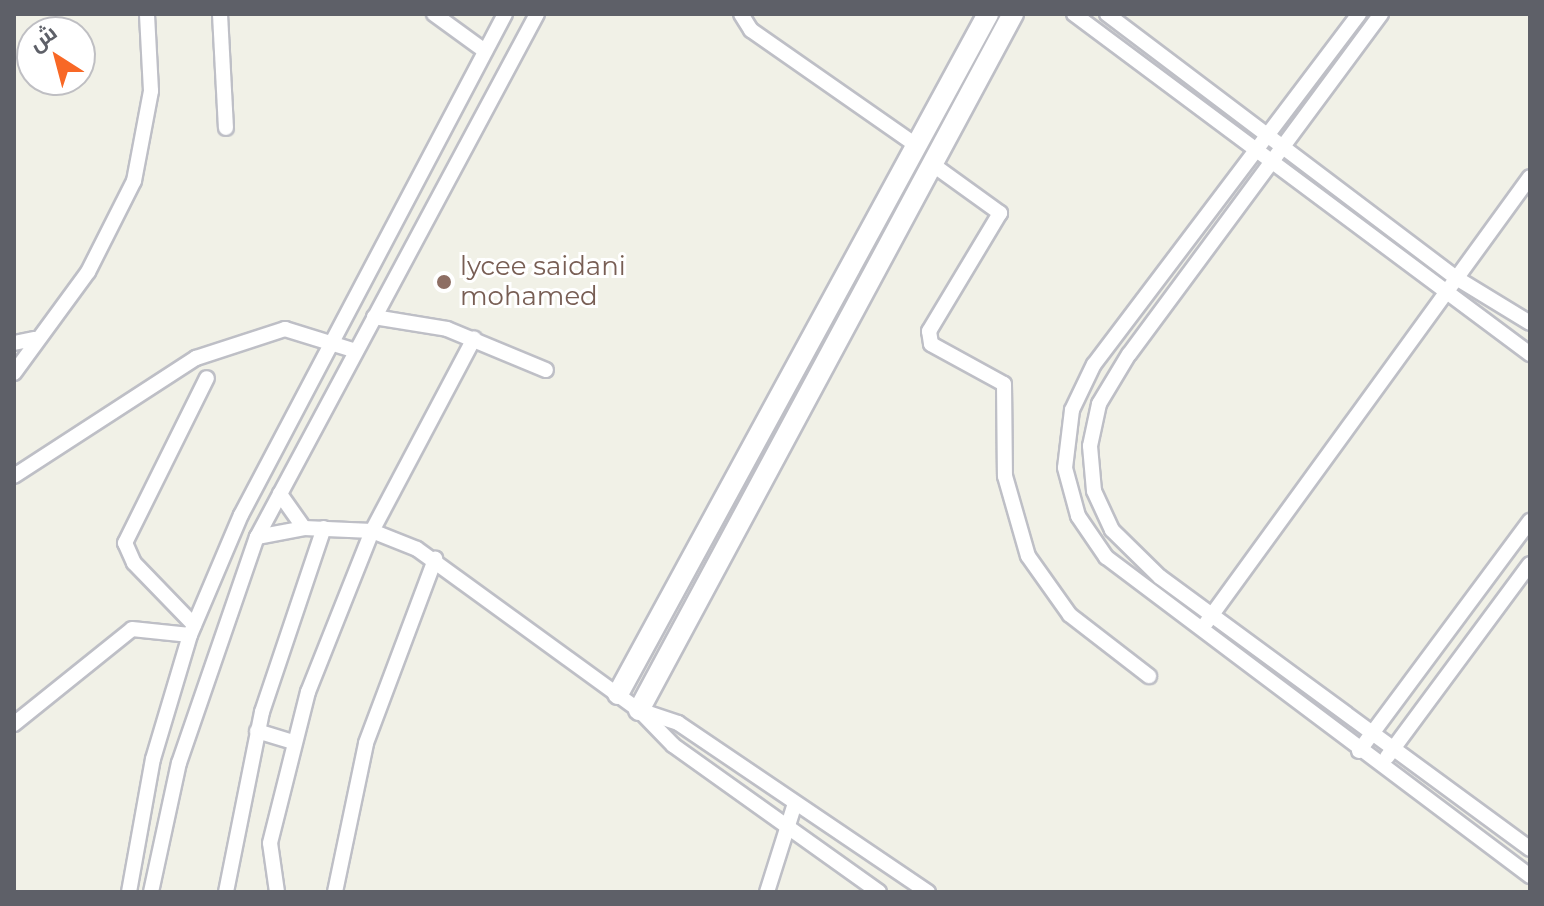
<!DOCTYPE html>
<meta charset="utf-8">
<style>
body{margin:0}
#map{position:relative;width:1544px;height:906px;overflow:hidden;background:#f1f1e7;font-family:Montserrat,Cairo,sans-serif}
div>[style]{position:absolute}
.roads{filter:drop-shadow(2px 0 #bebfc6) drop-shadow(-2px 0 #bebfc6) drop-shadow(0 2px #bebfc6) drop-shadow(0 -2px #bebfc6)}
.street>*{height:14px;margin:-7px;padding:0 7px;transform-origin:7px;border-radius:7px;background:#fff}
.secondary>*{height:20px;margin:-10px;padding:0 10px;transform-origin:10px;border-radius:10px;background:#fff}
.dots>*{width:22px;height:22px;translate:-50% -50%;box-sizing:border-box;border:4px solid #fff;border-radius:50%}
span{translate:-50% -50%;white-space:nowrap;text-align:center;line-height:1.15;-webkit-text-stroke:6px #fff;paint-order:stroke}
.education-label{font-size:26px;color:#785e54}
.left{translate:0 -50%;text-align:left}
.frame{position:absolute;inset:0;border:16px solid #5e6068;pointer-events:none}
.north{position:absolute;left:16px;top:16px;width:80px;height:80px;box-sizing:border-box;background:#fff;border:2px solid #bfbfc3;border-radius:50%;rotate:324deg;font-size:22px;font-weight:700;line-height:32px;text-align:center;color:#5e6068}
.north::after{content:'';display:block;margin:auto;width:28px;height:36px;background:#f86826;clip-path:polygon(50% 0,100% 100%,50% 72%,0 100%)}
</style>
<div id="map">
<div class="roads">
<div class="street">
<div style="left:220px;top:14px;width:114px;rotate:87deg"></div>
<div style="left:434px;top:14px;width:63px;rotate:36deg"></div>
<div style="left:741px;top:14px;width:19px;rotate:58deg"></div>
<div style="left:751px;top:30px;width:201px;rotate:34.9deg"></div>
<div style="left:1074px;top:14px;width:569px;rotate:36.71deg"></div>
<div style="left:1107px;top:14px;width:440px;rotate:37.1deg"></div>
<div style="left:1458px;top:279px;width:84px;rotate:31.4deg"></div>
<div style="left:1359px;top:14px;width:439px;rotate:127.1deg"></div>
<div style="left:1094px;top:364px;width:51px;rotate:115.6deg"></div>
<div style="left:1072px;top:410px;width:58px;rotate:96.9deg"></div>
<div style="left:1065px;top:468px;width:50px;rotate:74.8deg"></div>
<div style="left:1078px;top:516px;width:50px;rotate:55.7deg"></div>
<div style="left:1106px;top:557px;width:531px;rotate:36.96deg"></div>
<div style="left:1381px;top:14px;width:423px;rotate:126.5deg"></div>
<div style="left:1129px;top:354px;width:58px;rotate:121deg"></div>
<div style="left:1099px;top:404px;width:43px;rotate:102.1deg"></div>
<div style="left:1090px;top:446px;width:45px;rotate:84.9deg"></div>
<div style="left:1094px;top:491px;width:43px;rotate:65.2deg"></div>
<div style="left:1112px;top:530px;width:67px;rotate:44.4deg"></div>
<div style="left:1160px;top:577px;width:459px;rotate:36.3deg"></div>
<div style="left:932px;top:164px;width:84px;rotate:35.8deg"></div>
<div style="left:1000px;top:213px;width:138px;rotate:121deg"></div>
<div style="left:929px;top:331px;width:13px;rotate:81deg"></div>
<div style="left:931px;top:344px;width:83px;rotate:28.7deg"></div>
<div style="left:1004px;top:384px;width:92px;rotate:89.4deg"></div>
<div style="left:1005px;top:476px;width:83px;rotate:74deg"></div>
<div style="left:1028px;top:556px;width:72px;rotate:54.6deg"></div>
<div style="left:1070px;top:615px;width:100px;rotate:37.7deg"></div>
<div style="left:374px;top:317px;width:74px;rotate:9.3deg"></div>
<div style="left:447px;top:329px;width:107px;rotate:22.5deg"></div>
<div style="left:14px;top:343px;width:21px;rotate:-11deg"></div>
<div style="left:14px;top:373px;width:125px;rotate:-53.8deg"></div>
<div style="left:88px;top:272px;width:102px;rotate:-63.2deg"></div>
<div style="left:134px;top:181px;width:92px;rotate:-79.3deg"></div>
<div style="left:151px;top:91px;width:77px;rotate:-93deg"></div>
<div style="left:14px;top:476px;width:217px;rotate:-33deg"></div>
<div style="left:196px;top:358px;width:94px;rotate:-18deg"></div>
<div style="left:285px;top:329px;width:74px;rotate:17.2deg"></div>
<div style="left:304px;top:528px;width:68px;rotate:2.5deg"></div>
<div style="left:372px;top:531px;width:48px;rotate:21.8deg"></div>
<div style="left:417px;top:549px;width:274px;rotate:36deg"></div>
<div style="left:257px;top:537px;width:48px;rotate:-10.8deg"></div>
<div style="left:304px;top:528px;width:42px;rotate:-125.2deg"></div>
<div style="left:1206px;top:623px;width:551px;rotate:-54deg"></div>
<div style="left:194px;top:625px;width:86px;rotate:-134.1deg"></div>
<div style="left:134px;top:563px;width:22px;rotate:-114deg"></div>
<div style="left:125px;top:543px;width:184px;rotate:-63.6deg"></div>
<div style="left:14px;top:724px;width:151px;rotate:-38.8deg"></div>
<div style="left:132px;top:629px;width:58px;rotate:5.9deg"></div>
<div style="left:257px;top:731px;width:38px;rotate:17deg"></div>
<div style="left:1359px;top:751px;width:287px;rotate:-53.4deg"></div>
<div style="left:1387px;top:757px;width:240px;rotate:-53.5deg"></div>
<div style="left:129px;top:892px;width:135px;rotate:-79.8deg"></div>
<div style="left:153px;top:759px;width:129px;rotate:-73.4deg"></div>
<div style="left:190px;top:635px;width:130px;rotate:-67deg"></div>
<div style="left:241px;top:515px;width:566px;rotate:-62.21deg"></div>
<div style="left:151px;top:892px;width:132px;rotate:-77.8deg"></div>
<div style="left:179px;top:763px;width:239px;rotate:-71deg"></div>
<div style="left:257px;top:537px;width:593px;rotate:-61.84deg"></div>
<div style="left:226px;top:892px;width:184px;rotate:-78.7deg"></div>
<div style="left:262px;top:712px;width:194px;rotate:-71.4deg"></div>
<div style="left:277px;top:892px;width:49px;rotate:-98.1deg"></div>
<div style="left:270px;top:843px;width:156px;rotate:-75.9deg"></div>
<div style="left:308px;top:692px;width:173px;rotate:-68.3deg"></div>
<div style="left:372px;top:531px;width:218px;rotate:-62.1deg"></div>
<div style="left:335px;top:892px;width:152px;rotate:-78.2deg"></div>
<div style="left:366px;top:743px;width:197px;rotate:-69.4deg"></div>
<div style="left:767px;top:892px;width:93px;rotate:-72.5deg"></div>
<div style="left:879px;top:892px;width:253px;rotate:-144.5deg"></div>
<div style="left:673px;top:745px;width:49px;rotate:-134.2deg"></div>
<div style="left:639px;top:710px;width:41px;rotate:18.4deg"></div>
<div style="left:678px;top:723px;width:302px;rotate:34.1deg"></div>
</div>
<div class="secondary">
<div style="left:618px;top:694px;width:774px;rotate:-61.45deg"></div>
<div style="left:639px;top:710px;width:790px;rotate:-61.75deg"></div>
</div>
</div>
<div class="dots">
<div style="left:444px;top:282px;background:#8d6e63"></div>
</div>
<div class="education-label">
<span class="left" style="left:460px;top:282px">lycee saidani<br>mohamed</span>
</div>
<div class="frame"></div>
<div class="north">ش</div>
</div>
